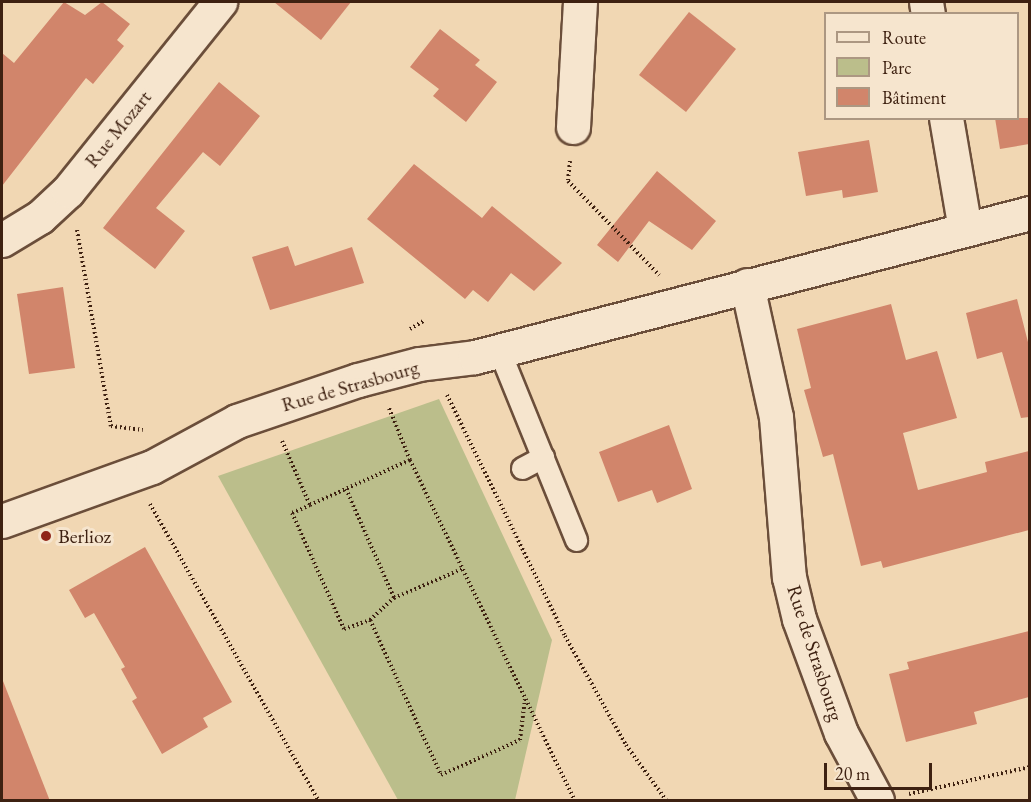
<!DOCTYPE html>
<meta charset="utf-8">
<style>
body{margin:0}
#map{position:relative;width:1031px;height:802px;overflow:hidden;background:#f1d7b3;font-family:"EB Garamond",serif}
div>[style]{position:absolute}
.green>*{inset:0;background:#bbbe8b}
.building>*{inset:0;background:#d1856b}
.path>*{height:4px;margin-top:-2px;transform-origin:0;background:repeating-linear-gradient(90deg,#3e2111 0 1.5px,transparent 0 4.5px)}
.roads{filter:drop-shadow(2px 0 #6b4e3a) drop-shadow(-2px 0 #6b4e3a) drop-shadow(0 2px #6b4e3a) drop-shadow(0 -2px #6b4e3a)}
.lane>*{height:21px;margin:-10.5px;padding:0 10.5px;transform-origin:10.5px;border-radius:10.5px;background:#f6e5ce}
.street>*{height:33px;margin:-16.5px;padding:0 16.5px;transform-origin:16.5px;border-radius:16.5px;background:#f6e5ce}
.secondary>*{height:33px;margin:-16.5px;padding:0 16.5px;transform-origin:16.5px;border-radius:16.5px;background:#f6e5ce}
.dots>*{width:16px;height:16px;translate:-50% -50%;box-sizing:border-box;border:3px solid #f6e5ce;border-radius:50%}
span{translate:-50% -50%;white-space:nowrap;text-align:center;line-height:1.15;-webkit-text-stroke:6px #f6e5ce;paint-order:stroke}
.street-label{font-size:20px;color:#3e2111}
.poi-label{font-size:20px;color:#3e2111}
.left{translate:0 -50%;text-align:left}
.frame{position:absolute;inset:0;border:3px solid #3e2111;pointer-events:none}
.legend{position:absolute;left:824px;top:12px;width:195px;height:108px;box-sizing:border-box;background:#f6e5ce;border:2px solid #ac9782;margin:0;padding:8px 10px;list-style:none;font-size:18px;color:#3e2111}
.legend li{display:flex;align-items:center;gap:12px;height:30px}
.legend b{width:30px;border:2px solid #ac9782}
.scale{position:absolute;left:824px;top:763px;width:108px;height:27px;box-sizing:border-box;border:3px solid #3e2111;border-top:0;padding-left:8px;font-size:18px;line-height:21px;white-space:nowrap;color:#3e2111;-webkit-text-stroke:4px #f6e5ce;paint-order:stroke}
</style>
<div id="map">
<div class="green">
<div style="clip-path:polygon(439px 399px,552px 640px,515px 800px,398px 800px,218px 476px)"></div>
</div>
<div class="building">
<div style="clip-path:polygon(64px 2px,85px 15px,102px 2px,130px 24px,117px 40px,124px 46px,93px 84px,86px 78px,2px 186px,2px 53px,14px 63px)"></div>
<div style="clip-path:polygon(274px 2px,351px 2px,321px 40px)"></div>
<div style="clip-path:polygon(689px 12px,736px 49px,686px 112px,639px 75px)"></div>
<div style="clip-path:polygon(440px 29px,480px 60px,475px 65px,497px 82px,466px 122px,433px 96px,439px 89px,410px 67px)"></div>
<div style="clip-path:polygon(219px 82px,260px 116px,220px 166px,203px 152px,156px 208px,185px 231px,155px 269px,103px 228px)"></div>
<div style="clip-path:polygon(995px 118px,1029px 118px,1029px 144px,1000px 149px)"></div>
<div style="clip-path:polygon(869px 140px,878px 192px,843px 198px,842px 190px,806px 196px,798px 152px)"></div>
<div style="clip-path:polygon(414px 164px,482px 218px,492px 206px,562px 263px,534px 291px,511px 273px,488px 302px,473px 290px,465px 299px,367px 219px)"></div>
<div style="clip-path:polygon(657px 171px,716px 221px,692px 250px,649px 221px,618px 262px,597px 245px)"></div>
<div style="clip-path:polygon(288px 246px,295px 266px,352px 247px,364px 283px,270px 310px,252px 257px)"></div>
<div style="clip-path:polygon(63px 287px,75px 368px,29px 374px,17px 294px)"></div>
<div style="clip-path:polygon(1017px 299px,1029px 346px,1029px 417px,1021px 418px,1002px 352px,977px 359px,966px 313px)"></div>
<div style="clip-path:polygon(891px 304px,906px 360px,937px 351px,957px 418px,903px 433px,918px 490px,987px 472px,985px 462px,1029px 451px,1029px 530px,883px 568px,881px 561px,861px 566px,833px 454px,823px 457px,804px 390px,811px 388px,797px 329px)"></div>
<div style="clip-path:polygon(669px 425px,692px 489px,657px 503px,652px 490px,618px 502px,599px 452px)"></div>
<div style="clip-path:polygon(145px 547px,232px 702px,203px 718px,208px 727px,162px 754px,132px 701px,137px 698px,121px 669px,125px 667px,94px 613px,85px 618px,69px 590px)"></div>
<div style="clip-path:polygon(1029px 631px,1029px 697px,974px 712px,977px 724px,906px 742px,889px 674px,909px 669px,907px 662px)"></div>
<div style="clip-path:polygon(2px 681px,3px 681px,50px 801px,2px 801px)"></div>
</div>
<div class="path">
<div style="left:570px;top:161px;width:20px;rotate:96deg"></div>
<div style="left:568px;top:181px;width:131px;rotate:45.9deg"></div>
<div style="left:77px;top:230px;width:199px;rotate:80.2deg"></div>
<div style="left:111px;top:426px;width:32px;rotate:7deg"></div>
<div style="left:410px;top:329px;width:17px;rotate:-31deg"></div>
<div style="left:447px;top:395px;width:268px;rotate:63.9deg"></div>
<div style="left:565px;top:636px;width:125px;rotate:60.8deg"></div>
<div style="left:626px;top:745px;width:68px;rotate:54deg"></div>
<div style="left:282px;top:441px;width:70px;rotate:66.4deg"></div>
<div style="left:310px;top:505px;width:110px;rotate:-24.2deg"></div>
<div style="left:410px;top:460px;width:56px;rotate:-112deg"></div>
<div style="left:410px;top:460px;width:377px;rotate:64.2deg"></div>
<div style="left:346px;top:489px;width:119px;rotate:66.2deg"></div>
<div style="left:150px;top:504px;width:340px;rotate:60.4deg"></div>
<div style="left:310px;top:505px;width:20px;rotate:156deg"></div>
<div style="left:292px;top:513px;width:127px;rotate:65.9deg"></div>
<div style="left:344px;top:629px;width:28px;rotate:-19deg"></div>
<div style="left:370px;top:620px;width:170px;rotate:65.4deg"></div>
<div style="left:441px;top:775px;width:86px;rotate:-23.9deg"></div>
<div style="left:520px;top:740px;width:41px;rotate:-83deg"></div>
<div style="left:370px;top:620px;width:33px;rotate:-43deg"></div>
<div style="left:394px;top:598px;width:74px;rotate:-23.1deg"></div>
<div style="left:909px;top:794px;width:124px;rotate:-12.6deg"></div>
</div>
<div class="roads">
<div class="lane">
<div style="left:499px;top:350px;width:205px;rotate:67.9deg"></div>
<div style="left:522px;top:468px;width:24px;rotate:-28deg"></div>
</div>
<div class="street">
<div style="left:926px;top:2px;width:12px;rotate:81deg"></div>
<div style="left:946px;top:118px;width:113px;rotate:80.3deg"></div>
<div style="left:573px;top:127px;width:125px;rotate:-86.8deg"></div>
<div style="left:2px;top:240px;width:44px;rotate:-31.2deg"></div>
<div style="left:40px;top:217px;width:38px;rotate:-43deg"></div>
<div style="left:68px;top:191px;width:243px;rotate:-51.2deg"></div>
<div style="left:747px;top:285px;width:135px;rotate:77.6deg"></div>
<div style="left:776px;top:417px;width:161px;rotate:85.4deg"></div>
<div style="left:789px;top:577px;width:43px;rotate:76.6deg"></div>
<div style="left:799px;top:619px;width:121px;rotate:69.8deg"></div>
<div style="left:841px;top:733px;width:76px;rotate:61.8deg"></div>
</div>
<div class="secondary">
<div style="left:2px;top:521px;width:159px;rotate:-19.8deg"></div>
<div style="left:152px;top:467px;width:97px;rotate:-28.4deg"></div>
<div style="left:237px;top:421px;width:128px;rotate:-18.7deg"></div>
<div style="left:358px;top:380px;width:63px;rotate:-14.7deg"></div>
<div style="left:419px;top:364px;width:56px;rotate:-7.1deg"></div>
<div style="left:475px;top:357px;width:573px;rotate:-14.55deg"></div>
</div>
</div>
<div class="dots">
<div style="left:46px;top:536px;background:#8f2418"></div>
</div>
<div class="street-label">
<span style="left:118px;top:129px;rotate:-51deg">Rue Mozart</span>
<span style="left:350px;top:386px;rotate:-16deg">Rue de Strasbourg</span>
<span style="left:815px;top:653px;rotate:72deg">Rue de Strasbourg</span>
</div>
<div class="poi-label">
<span class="left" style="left:58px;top:536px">Berlioz</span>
</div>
<div class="frame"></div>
<ul class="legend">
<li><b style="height:8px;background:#f6e5ce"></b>Route</li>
<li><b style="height:16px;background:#bbbe8b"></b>Parc</li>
<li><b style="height:16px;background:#d1856b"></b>Bâtiment</li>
</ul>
<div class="scale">20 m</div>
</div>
